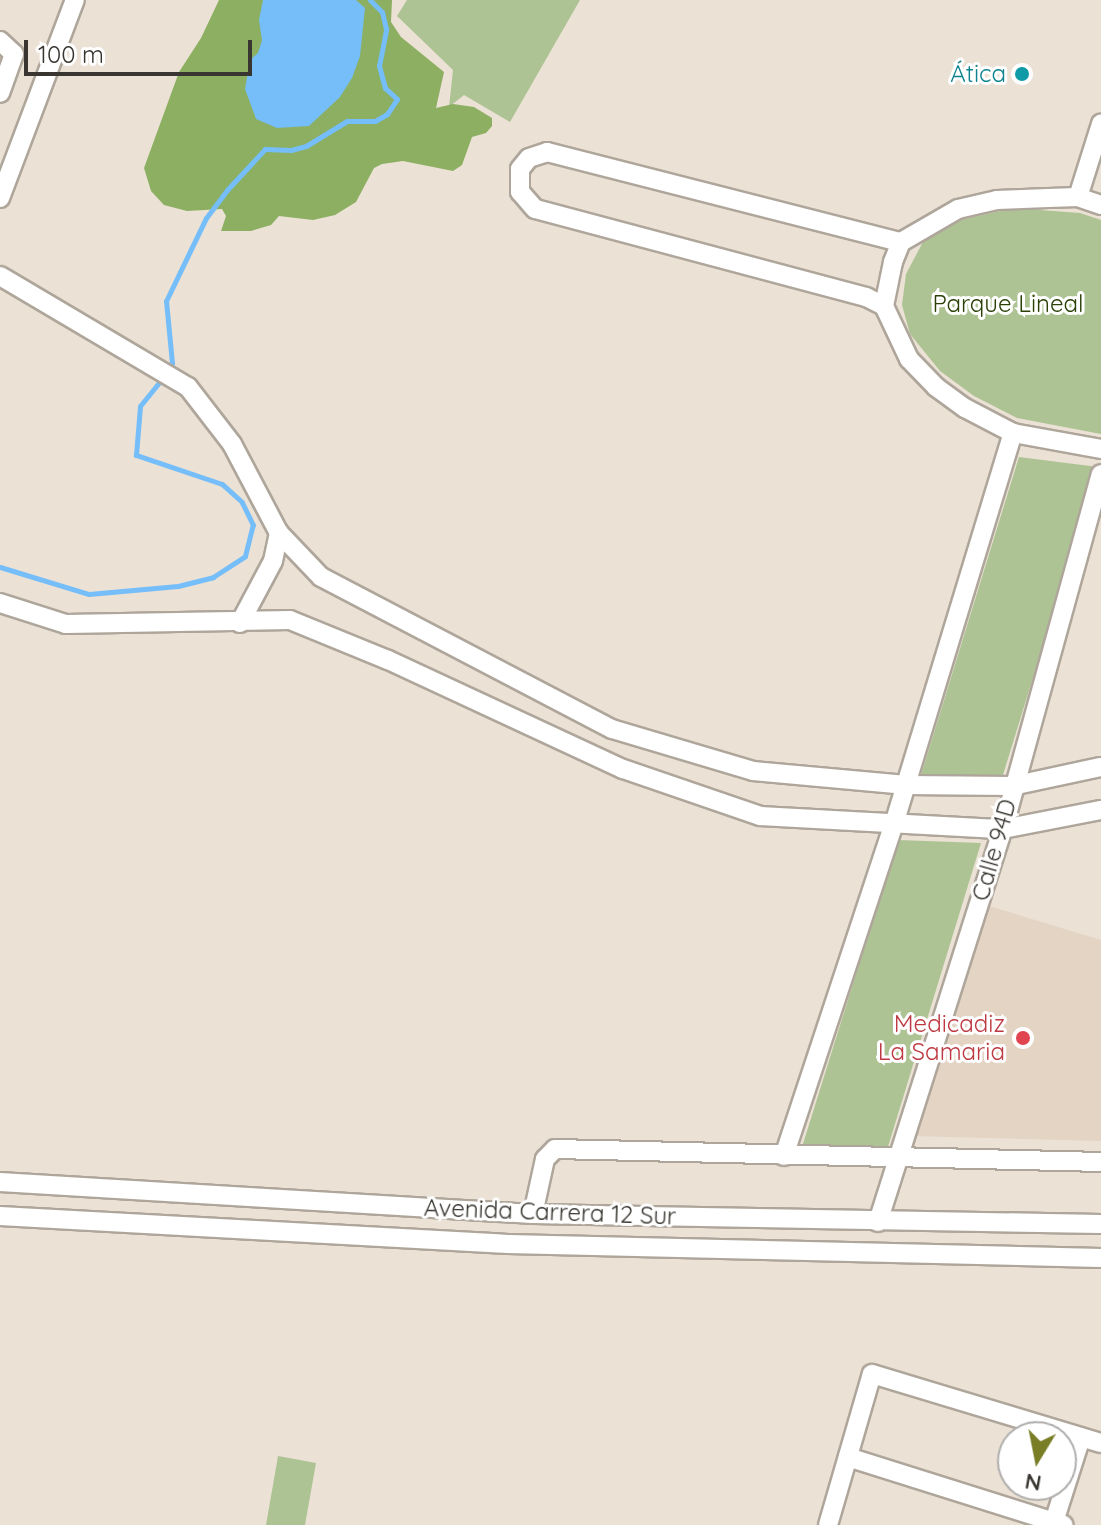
<!DOCTYPE html>
<meta charset="utf-8">
<style>
body{margin:0}
#map{position:relative;width:1101px;height:1525px;overflow:hidden;background:#ebe1d5;font-family:Quicksand,sans-serif}
div>[style]{position:absolute}
.built>*{inset:0;background:#e3d4c3}
.green>*{inset:0;background:#adc394}
.forest>*{inset:0;background:#8caf61}
.water>*{inset:0;background:#75bef9}
.stream>*{height:5px;margin:-2.5px;padding:0 2.5px;transform-origin:2.5px;border-radius:2.5px;background:#75bef9}
.roads{filter:drop-shadow(2px 0 #afa69b) drop-shadow(-2px 0 #afa69b) drop-shadow(0 2px #afa69b) drop-shadow(0 -2px #afa69b)}
.minor>*{height:18px;margin:-9px;padding:0 9px;transform-origin:9px;border-radius:9px;background:#fff}
.dots>*{width:22px;height:22px;translate:-50% -50%;box-sizing:border-box;border:4px solid #fff;border-radius:50%}
span{translate:-50% -50%;white-space:nowrap;text-align:center;line-height:1.15;-webkit-text-stroke:6px #fff;paint-order:stroke}
.culture-label{font-size:24px;color:#0d838f}
.right{translate:-100% -50%;text-align:right}
.park-label{font-size:24px;color:#2b4106}
.street-label{font-size:24px;color:#393631}
.health-label{font-size:24px;color:#be3a42}
.north{position:absolute;left:997px;top:1421px;width:80px;height:80px;box-sizing:border-box;background:#fff;border:2px solid #b0afad;border-radius:50%;rotate:190deg;font-size:22px;font-weight:700;line-height:32px;text-align:center;color:#393631}
.north::after{content:'';display:block;margin:auto;width:28px;height:36px;background:#787d26;clip-path:polygon(50% 0,100% 100%,50% 72%,0 100%)}
.scale{position:absolute;left:24px;top:40px;width:228px;height:36px;box-sizing:border-box;border:4px solid #393631;border-top:0;padding-left:10px;font-size:24px;line-height:28px;white-space:nowrap;color:#393631;-webkit-text-stroke:6px #fff;paint-order:stroke}
</style>
<div id="map">
<div class="built">
<div style="clip-path:polygon(989px 906px,1101px 940px,1101px 1141px,912px 1136px)"></div>
</div>
<div class="green">
<div style="clip-path:polygon(407px 0,580px 0,510px 122px,464px 95px,449px 107px,453px 70px,397px 16px)"></div>
<div style="clip-path:polygon(1014px 208px,1080px 213px,1101px 220px,1101px 434px,1017px 418px,974px 396px,940px 371px,910px 334px,902px 305px,906px 274px,924px 240px,951px 222px)"></div>
<div style="clip-path:polygon(1019px 457px,1098px 467px,1002px 778px,921px 775px)"></div>
<div style="clip-path:polygon(898px 840px,981px 843px,887px 1150px,802px 1147px)"></div>
<div style="clip-path:polygon(278px 1456px,316px 1463px,305px 1525px,266px 1525px)"></div>
</div>
<div class="forest">
<div style="clip-path:polygon(219px 0,392px 0,391px 22px,401px 37px,444px 72px,436px 108px,453px 104px,474px 107px,492px 118px,492px 126px,486px 133px,472px 137px,462px 165px,453px 171px,403px 161px,382px 164px,374px 168px,356px 202px,335px 215px,313px 220px,279px 216px,271px 225px,251px 231px,221px 231px,226px 216px,222px 209px,187px 211px,164px 205px,151px 191px,144px 168px,179px 72px,201px 38px)"></div>
</div>
<div class="water">
<div style="clip-path:polygon(263px 0,356px 0,365px 8px,360px 56px,352px 78px,340px 97px,309px 126px,277px 128px,256px 119px,245px 89px,250px 60px,258px 53px,262px 40px,259px 20px)"></div>
</div>
<div class="stream">
<div style="left:168px;top:370px;width:8px;rotate:-60deg"></div>
<div style="left:172px;top:363px;width:62px;rotate:-95.5deg"></div>
<div style="left:166px;top:301px;width:92px;rotate:-64.3deg"></div>
<div style="left:206px;top:218px;width:35px;rotate:-53deg"></div>
<div style="left:227px;top:190px;width:56px;rotate:-47.2deg"></div>
<div style="left:265px;top:149px;width:26px;rotate:2deg"></div>
<div style="left:291px;top:150px;width:16px;rotate:-15deg"></div>
<div style="left:306px;top:146px;width:48px;rotate:-31.4deg"></div>
<div style="left:347px;top:121px;width:28px"></div>
<div style="left:375px;top:121px;width:14px;rotate:-30deg"></div>
<div style="left:387px;top:114px;width:18px;rotate:-56deg"></div>
<div style="left:397px;top:99px;width:16px;rotate:-137deg"></div>
<div style="left:385px;top:88px;width:23px;rotate:-105deg"></div>
<div style="left:379px;top:66px;width:38px;rotate:-79deg"></div>
<div style="left:386px;top:29px;width:17px;rotate:-103deg"></div>
<div style="left:382px;top:12px;width:17px;rotate:-135deg"></div>
<div style="left:0;top:567px;width:93px;rotate:16.9deg"></div>
<div style="left:89px;top:594px;width:89px;rotate:-5.1deg"></div>
<div style="left:178px;top:586px;width:36px;rotate:-14deg"></div>
<div style="left:213px;top:577px;width:38px;rotate:-33deg"></div>
<div style="left:245px;top:556px;width:32px;rotate:-76deg"></div>
<div style="left:253px;top:525px;width:25px;rotate:-116deg"></div>
<div style="left:242px;top:502px;width:27px;rotate:-138deg"></div>
<div style="left:222px;top:484px;width:91px;rotate:-161.4deg"></div>
<div style="left:136px;top:455px;width:49px;rotate:-85.3deg"></div>
<div style="left:140px;top:406px;width:35px;rotate:-51deg"></div>
</div>
<div class="roads">
<div class="minor">
<div style="left:0;top:41px;width:19px;rotate:43deg"></div>
<div style="left:14px;top:54px;width:41px;rotate:109.7deg"></div>
<div style="left:1078px;top:197px;width:77px;rotate:-72.5deg"></div>
<div style="left:0;top:198px;width:212px;rotate:-69.3deg"></div>
<div style="left:1101px;top:205px;width:24px;rotate:-161deg"></div>
<div style="left:1078px;top:197px;width:30px;rotate:178deg"></div>
<div style="left:1048px;top:198px;width:51px;rotate:177.8deg"></div>
<div style="left:997px;top:200px;width:40px;rotate:167deg"></div>
<div style="left:958px;top:209px;width:66px;rotate:149.9deg"></div>
<div style="left:901px;top:242px;width:22px;rotate:112deg"></div>
<div style="left:893px;top:262px;width:45px;rotate:101.6deg"></div>
<div style="left:884px;top:306px;width:59px;rotate:64.7deg"></div>
<div style="left:909px;top:359px;width:39px;rotate:46deg"></div>
<div style="left:936px;top:387px;width:36px;rotate:36deg"></div>
<div style="left:965px;top:408px;width:54px;rotate:27.5deg"></div>
<div style="left:1013px;top:433px;width:89px;rotate:10.3deg"></div>
<div style="left:0;top:276px;width:218px;rotate:30.6deg"></div>
<div style="left:188px;top:387px;width:72px;rotate:52.3deg"></div>
<div style="left:232px;top:444px;width:101px;rotate:62.2deg"></div>
<div style="left:279px;top:533px;width:61px;rotate:46.3deg"></div>
<div style="left:321px;top:577px;width:328px;rotate:27.6deg"></div>
<div style="left:612px;top:729px;width:147px;rotate:16.6deg"></div>
<div style="left:753px;top:771px;width:154px;rotate:5.2deg"></div>
<div style="left:906px;top:785px;width:106px;rotate:0.5deg"></div>
<div style="left:1012px;top:786px;width:91px;rotate:-12.1deg"></div>
<div style="left:884px;top:306px;width:20px;rotate:-153deg"></div>
<div style="left:866px;top:297px;width:342px;rotate:-165.1deg"></div>
<div style="left:535px;top:209px;width:23px;rotate:-131deg"></div>
<div style="left:520px;top:192px;width:23px;rotate:-90deg"></div>
<div style="left:520px;top:169px;width:14px;rotate:-51deg"></div>
<div style="left:529px;top:158px;width:19px;rotate:-18deg"></div>
<div style="left:547px;top:152px;width:365px;rotate:14.3deg"></div>
<div style="left:0;top:603px;width:69px;rotate:17.7deg"></div>
<div style="left:66px;top:624px;width:224px;rotate:-1deg"></div>
<div style="left:290px;top:620px;width:106px;rotate:22.2deg"></div>
<div style="left:388px;top:660px;width:259px;rotate:24.9deg"></div>
<div style="left:623px;top:769px;width:145px;rotate:18.9deg"></div>
<div style="left:760px;top:816px;width:243px;rotate:3.1deg"></div>
<div style="left:1003px;top:829px;width:100px;rotate:-11deg"></div>
<div style="left:240px;top:623px;width:70px;rotate:-62deg"></div>
<div style="left:273px;top:561px;width:29px;rotate:-78deg"></div>
<div style="left:784px;top:1156px;width:350px;rotate:-71.7deg"></div>
<div style="left:894px;top:824px;width:409px;rotate:-73.1deg"></div>
<div style="left:0;top:1182px;width:534px;rotate:3.44deg"></div>
<div style="left:533px;top:1214px;width:568px;rotate:1.01deg"></div>
<div style="left:533px;top:1214px;width:56px;rotate:-77.7deg"></div>
<div style="left:545px;top:1159px;width:14px;rotate:-45deg"></div>
<div style="left:555px;top:1149px;width:546px;rotate:1.36deg"></div>
<div style="left:0;top:1216px;width:509px;rotate:3.15deg"></div>
<div style="left:508px;top:1244px;width:593px;rotate:1.35deg"></div>
<div style="left:878px;top:1222px;width:412px;rotate:-72.4deg"></div>
<div style="left:1003px;top:829px;width:368px;rotate:-74.6deg"></div>
<div style="left:848px;top:1457px;width:226px;rotate:17.5deg"></div>
<div style="left:828px;top:1525px;width:157px;rotate:-73.8deg"></div>
<div style="left:872px;top:1374px;width:239px;rotate:16.8deg"></div>
<div style="left:1053px;top:1525px;width:92px;rotate:-72.3deg"></div>
</div>
</div>
<div class="dots">
<div style="left:1022px;top:74px;background:#0f9aa8"></div>
<div style="left:1023px;top:1038px;background:#e0444e"></div>
</div>
<div class="culture-label">
<span class="right" style="left:1006px;top:74px">Ática</span>
</div>
<div class="park-label">
<span style="left:1008px;top:304px">Parque Lineal</span>
</div>
<div class="street-label">
<span style="left:994px;top:850px;rotate:-74deg">Calle 94D</span>
<span style="left:550px;top:1212px;rotate:2deg">Avenida Carrera 12 Sur</span>
</div>
<div class="health-label">
<span class="right" style="left:1005px;top:1038px">Medicadiz<br>La Samaria</span>
</div>
<div class="north">N</div>
<div class="scale">100 m</div>
</div>
